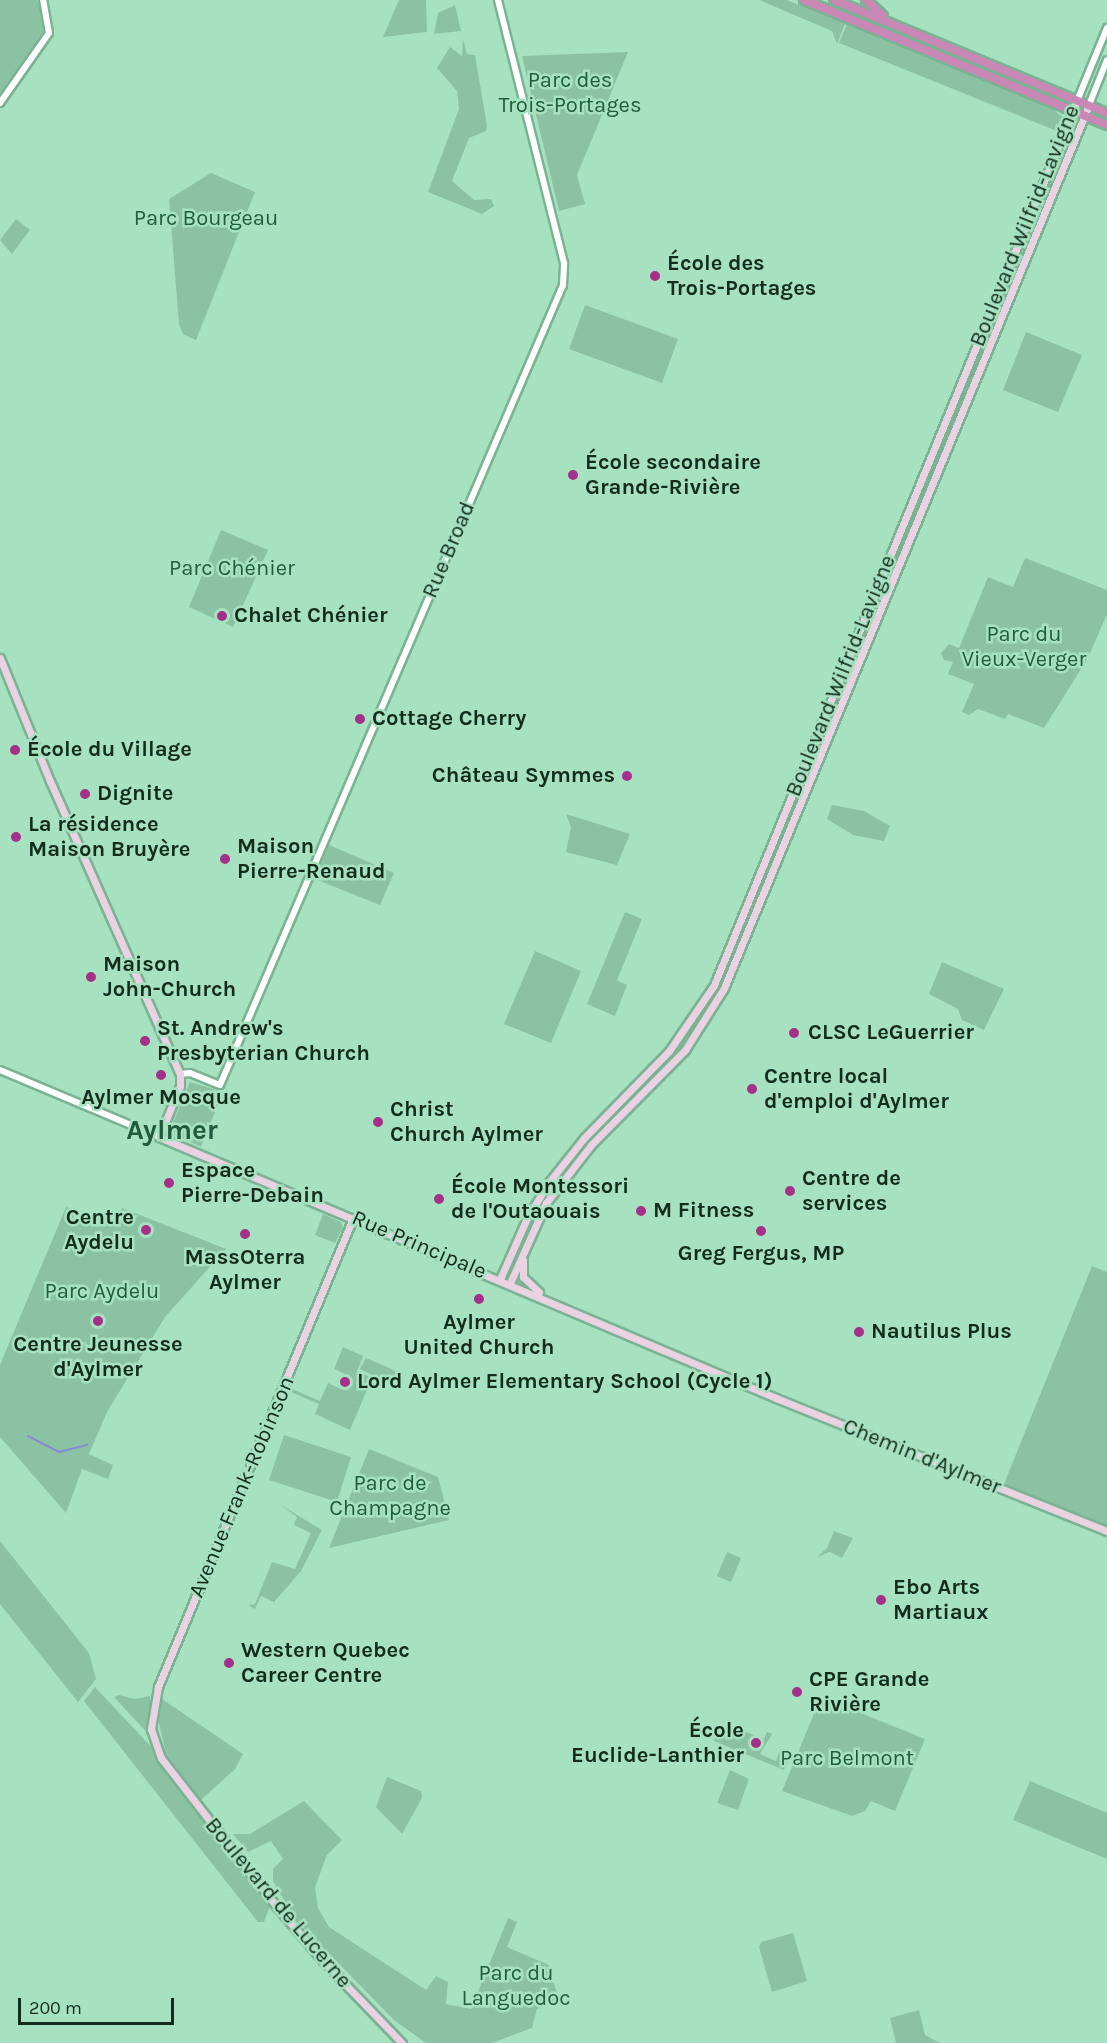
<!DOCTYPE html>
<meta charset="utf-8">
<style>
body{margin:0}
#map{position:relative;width:1107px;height:2043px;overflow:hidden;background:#a7e2c0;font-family:Karla,sans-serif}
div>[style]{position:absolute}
.green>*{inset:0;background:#8bc2a3}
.stream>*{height:1.5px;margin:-0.75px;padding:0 0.75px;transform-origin:0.75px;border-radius:0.75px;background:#848ad1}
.roads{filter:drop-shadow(2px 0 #7ab393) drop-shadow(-2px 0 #7ab393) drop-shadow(0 2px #7ab393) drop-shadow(0 -2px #7ab393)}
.tertiary>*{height:6px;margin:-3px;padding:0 3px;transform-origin:3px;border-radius:3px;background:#fff}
.secondary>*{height:7px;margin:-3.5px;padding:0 3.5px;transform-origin:3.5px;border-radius:3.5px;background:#ead2e3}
.trunk>*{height:8px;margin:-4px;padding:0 4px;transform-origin:4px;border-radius:4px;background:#c887b4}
.dots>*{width:16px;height:16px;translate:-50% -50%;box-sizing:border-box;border:3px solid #a7e2c0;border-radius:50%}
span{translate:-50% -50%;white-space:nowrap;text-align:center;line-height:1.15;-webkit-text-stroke:5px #a7e2c0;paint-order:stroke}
.park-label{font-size:22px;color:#1f5d3f}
.street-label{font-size:22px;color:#142b1e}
.poi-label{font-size:22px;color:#142b1e;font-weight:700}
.left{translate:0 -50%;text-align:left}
.right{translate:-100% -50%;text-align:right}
.district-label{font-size:28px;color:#20593d;font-weight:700}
.scale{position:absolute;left:18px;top:1998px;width:156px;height:27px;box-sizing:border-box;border:3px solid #142b1e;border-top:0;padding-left:8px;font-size:18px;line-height:21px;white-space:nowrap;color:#142b1e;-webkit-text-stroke:4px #a7e2c0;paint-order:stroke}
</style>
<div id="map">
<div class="green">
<div style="clip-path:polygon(0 0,37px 0,47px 26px,0 93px)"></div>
<div style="clip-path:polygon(399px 0,426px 0,427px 32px,383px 37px)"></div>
<div style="clip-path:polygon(759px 0,787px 0,845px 24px,837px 44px,832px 31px)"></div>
<div style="clip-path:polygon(455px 5px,461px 31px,434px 34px,438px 13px)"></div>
<div style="clip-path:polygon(852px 12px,1005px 76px,1004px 78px,850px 17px)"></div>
<div style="clip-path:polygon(847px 24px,1052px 109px,1064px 118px,1063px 128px,1057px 131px,839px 43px)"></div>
<div style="clip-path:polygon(463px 39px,467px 54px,475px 55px,487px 126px,486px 131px,469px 138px,452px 181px,474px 200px,491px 199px,494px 206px,482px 214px,428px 192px,459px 109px,457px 91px,437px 68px,450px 47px,462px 56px)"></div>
<div style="clip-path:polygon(628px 52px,577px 175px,585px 204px,559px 211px,522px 56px)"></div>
<div style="clip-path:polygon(211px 173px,255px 192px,196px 340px,183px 334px,179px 324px,169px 199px)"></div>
<div style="clip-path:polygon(16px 219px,30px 230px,12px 254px,0 240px)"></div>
<div style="clip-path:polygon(585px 305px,678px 339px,662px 383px,569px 349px)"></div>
<div style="clip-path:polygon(1026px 332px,1082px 355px,1058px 412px,1003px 390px)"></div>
<div style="clip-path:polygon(221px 530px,268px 550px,233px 627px,189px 607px)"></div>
<div style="clip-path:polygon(1025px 558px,1107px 590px,1107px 614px,1088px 658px,1044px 728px,1008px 714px,1005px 719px,978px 709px,969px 715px,962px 712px,974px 684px,948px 674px,953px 662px,944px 660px,941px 653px,949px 644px,959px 648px,988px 577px,1013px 587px)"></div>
<div style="clip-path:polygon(832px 805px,864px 811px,890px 826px,884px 841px,853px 835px,827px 819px)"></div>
<div style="clip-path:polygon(566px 814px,630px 834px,617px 865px,566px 852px,571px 827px)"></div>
<div style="clip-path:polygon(329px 845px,394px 873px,380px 905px,315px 879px)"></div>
<div style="clip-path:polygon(625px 912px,642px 919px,617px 980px,627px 985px,615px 1016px,587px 1004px)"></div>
<div style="clip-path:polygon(535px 951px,581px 971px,551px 1043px,504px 1024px)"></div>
<div style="clip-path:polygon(942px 962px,1004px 989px,984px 1030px,962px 1020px,958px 1009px,929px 994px)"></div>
<div style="clip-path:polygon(190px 1082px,223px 1092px,201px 1147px,169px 1132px)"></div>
<div style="clip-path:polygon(66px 1207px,115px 1226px,122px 1208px,226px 1249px,165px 1317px,107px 1412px,89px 1454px,113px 1465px,108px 1479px,82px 1469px,66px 1513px,0 1437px,0 1365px)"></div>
<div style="clip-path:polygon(323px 1214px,341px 1222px,343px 1227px,335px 1243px,315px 1235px)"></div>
<div style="clip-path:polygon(1092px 1266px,1107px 1272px,1107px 1531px,1002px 1489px)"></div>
<div style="clip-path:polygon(343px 1347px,363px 1356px,357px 1371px,372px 1378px,350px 1430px,315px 1414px,319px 1404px,291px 1392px,292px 1389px,320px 1401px,328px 1383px,341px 1389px,347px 1375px,334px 1369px)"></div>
<div style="clip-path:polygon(366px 1358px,396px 1371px,391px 1384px,360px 1369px)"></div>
<div style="clip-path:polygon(284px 1435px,351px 1457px,337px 1502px,269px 1480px)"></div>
<div style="clip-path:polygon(369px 1449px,438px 1477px,449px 1520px,329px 1548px)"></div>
<div style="clip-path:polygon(279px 1504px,322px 1530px,301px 1571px,274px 1602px,261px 1596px,255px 1609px,248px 1605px,255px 1604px,272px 1562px,295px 1569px,311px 1533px,294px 1525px,297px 1517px)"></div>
<div style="clip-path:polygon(834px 1531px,853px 1538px,842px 1558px,830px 1552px,817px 1557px,827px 1548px)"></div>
<div style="clip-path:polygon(0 1541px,89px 1653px,96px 1679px,78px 1702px,0 1604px)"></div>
<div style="clip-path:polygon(727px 1552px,741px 1558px,731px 1582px,717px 1576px)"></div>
<div style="clip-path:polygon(95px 1687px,157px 1753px,271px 1903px,264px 1922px,258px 1922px,84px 1701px)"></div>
<div style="clip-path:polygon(119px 1695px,135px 1699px,150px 1696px,150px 1736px,114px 1697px)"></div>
<div style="clip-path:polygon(821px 1697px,925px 1739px,895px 1811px,871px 1801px,865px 1811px,852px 1816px,782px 1791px)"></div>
<div style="clip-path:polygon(162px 1699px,243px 1754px,235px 1769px,201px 1800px,166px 1754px,158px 1719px)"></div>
<div style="clip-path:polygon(736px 1728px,764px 1739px,767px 1732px,772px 1734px,760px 1754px,776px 1761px,780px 1749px,791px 1753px,784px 1770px,714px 1741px,718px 1730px,732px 1736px)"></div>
<div style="clip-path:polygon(730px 1770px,749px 1779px,738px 1810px,717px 1803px)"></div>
<div style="clip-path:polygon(387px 1777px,421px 1791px,422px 1798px,402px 1834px,376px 1807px)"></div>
<div style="clip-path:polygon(1030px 1781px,1107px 1813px,1107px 1859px,1013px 1820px)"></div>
<div style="clip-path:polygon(304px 1801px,342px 1840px,327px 1855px,315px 1887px,318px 1908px,329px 1927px,426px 1990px,436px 1976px,448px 1982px,446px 2004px,471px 2009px,508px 1918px,517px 1922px,507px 1947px,549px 1965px,559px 2001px,537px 2009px,532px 2028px,492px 2043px,426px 2043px,394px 2020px,295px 1919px,273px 1881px,273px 1869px,283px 1859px,271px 1841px,248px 1852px,233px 1834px,250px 1834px)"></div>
<div style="clip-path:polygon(793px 1933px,807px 1981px,772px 1992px,759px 1947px,761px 1942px)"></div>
<div style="clip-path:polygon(919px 2010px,925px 2035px,940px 2043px,896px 2043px,890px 2018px)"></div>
</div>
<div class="stream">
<div style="left:28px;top:1436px;width:35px;rotate:27deg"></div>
<div style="left:59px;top:1452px;width:29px;rotate:-14deg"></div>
</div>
<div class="roads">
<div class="tertiary">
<div style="left:1077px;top:101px;width:79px;rotate:-67.7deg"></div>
<div style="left:0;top:103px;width:85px;rotate:-55deg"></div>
<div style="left:49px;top:33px;width:34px;rotate:-100deg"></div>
<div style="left:1089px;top:105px;width:48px;rotate:-68.2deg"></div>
<div style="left:0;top:1070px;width:173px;rotate:22.8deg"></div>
<div style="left:180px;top:1074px;width:10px;rotate:-6deg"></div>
<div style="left:190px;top:1073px;width:32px;rotate:22deg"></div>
<div style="left:220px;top:1085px;width:870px;rotate:-66.79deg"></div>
<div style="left:563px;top:285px;width:22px;rotate:-87deg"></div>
<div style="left:564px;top:263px;width:271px;rotate:-104.1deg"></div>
</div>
<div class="secondary">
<div style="left:0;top:658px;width:133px;rotate:67.9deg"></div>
<div style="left:50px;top:781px;width:321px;rotate:66.1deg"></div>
<div style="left:180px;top:1074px;width:12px;rotate:90deg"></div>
<div style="left:180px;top:1086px;width:55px;rotate:112.4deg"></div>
<div style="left:159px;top:1137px;width:670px;rotate:22.93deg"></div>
<div style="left:776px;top:1398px;width:357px;rotate:21.9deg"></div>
<div style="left:353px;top:1218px;width:508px;rotate:112.58deg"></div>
<div style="left:158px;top:1687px;width:43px;rotate:99.5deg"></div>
<div style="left:151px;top:1729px;width:31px;rotate:71deg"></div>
<div style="left:161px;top:1758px;width:189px;rotate:52.1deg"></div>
<div style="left:277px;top:1907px;width:71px;rotate:49.6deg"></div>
<div style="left:323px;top:1961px;width:114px;rotate:46.1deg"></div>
<div style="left:523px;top:1260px;width:17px;rotate:90deg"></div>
<div style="left:523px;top:1277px;width:22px;rotate:43deg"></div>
<div style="left:500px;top:1279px;width:67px;rotate:-66.1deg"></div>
<div style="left:527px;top:1218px;width:42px;rotate:-58.6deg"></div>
<div style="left:549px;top:1182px;width:56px;rotate:-51.5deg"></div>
<div style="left:584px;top:1138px;width:122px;rotate:-45.7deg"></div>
<div style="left:669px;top:1051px;width:80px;rotate:-55.7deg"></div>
<div style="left:714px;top:985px;width:956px;rotate:-67.68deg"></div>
<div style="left:510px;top:1283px;width:88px;rotate:-65.8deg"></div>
<div style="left:546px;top:1203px;width:73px;rotate:-52.2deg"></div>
<div style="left:591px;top:1145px;width:134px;rotate:-45.3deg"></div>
<div style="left:685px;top:1050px;width:73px;rotate:-57.8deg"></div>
<div style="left:724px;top:988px;width:955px;rotate:-67.54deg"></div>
</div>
<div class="trunk">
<div style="left:804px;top:0;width:328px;rotate:22.4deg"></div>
<div style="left:834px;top:0;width:295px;rotate:22.5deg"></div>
<div style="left:866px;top:0;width:23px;rotate:43deg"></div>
</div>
</div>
<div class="dots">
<div style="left:655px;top:276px;background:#a53089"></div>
<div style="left:573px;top:475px;background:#a53089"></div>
<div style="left:222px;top:616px;background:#a53089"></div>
<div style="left:360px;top:719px;background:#a53089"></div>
<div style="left:15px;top:750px;background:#a53089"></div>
<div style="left:627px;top:776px;background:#a53089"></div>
<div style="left:85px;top:794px;background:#a53089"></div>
<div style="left:16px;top:837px;background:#a53089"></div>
<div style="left:225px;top:859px;background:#a53089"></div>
<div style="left:91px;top:977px;background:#a53089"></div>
<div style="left:794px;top:1033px;background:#a53089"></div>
<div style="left:145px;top:1041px;background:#a53089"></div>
<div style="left:161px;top:1075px;background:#a53089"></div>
<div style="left:752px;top:1089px;background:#a53089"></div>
<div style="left:378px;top:1122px;background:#a53089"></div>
<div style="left:169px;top:1183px;background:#a53089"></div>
<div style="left:790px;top:1191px;background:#a53089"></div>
<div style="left:439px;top:1199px;background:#a53089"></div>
<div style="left:641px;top:1211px;background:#a53089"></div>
<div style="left:146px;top:1230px;background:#a53089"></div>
<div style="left:761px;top:1231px;background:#a53089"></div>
<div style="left:245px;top:1234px;background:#a53089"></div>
<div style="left:479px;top:1299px;background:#a53089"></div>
<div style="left:98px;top:1321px;background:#a53089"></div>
<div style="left:859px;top:1332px;background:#a53089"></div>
<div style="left:345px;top:1382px;background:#a53089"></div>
<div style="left:881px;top:1600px;background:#a53089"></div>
<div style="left:229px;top:1663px;background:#a53089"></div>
<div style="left:797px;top:1692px;background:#a53089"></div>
<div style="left:756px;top:1743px;background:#a53089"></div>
</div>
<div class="park-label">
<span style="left:570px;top:93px">Parc des<br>Trois-Portages</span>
<span style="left:206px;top:219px">Parc Bourgeau</span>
<span style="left:232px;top:569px">Parc Chénier</span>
<span style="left:1024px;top:647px">Parc du<br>Vieux-Verger</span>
<span style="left:102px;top:1292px">Parc Aydelu</span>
<span style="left:390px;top:1496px">Parc de<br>Champagne</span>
<span style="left:847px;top:1759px">Parc Belmont</span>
<span style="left:516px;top:1986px">Parc du<br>Languedoc</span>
</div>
<div class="street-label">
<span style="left:1025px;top:226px;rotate:-68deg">Boulevard Wilfrid-Lavigne</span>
<span style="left:449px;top:550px;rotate:-67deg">Rue Broad</span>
<span style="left:841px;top:676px;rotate:-68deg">Boulevard Wilfrid-Lavigne</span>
<span style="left:419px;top:1245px;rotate:23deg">Rue Principale</span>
<span style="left:922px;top:1457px;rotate:22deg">Chemin d'Aylmer</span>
<span style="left:242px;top:1487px;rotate:-67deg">Avenue Frank-Robinson</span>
<span style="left:278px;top:1903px;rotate:50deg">Boulevard de Lucerne</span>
</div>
<div class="poi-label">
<span class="left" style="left:667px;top:276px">École des<br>Trois-Portages</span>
<span class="left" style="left:585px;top:475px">École secondaire<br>Grande-Rivière</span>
<span class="left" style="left:234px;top:616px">Chalet Chénier</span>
<span class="left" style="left:372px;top:719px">Cottage Cherry</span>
<span class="left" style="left:27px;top:750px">École du Village</span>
<span class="right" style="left:615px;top:776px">Château Symmes</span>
<span class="left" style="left:97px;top:794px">Dignite</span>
<span class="left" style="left:28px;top:837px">La résidence<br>Maison Bruyère</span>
<span class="left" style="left:237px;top:859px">Maison<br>Pierre-Renaud</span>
<span class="left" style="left:103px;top:977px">Maison<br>John-Church</span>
<span class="left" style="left:157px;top:1041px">St. Andrew's<br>Presbyterian Church</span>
<span class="left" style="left:808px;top:1033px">CLSC LeGuerrier</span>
<span class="left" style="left:764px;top:1089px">Centre local<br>d'emploi d'Aylmer</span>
<span style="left:161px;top:1098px">Aylmer Mosque</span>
<span class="left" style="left:390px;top:1122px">Christ<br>Church Aylmer</span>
<span class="left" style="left:181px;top:1183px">Espace<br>Pierre-Debain</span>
<span class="left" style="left:802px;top:1191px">Centre de<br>services</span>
<span class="left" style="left:451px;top:1199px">École Montessori<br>de l'Outaouais</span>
<span class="left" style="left:653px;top:1211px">M Fitness</span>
<span class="right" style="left:134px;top:1230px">Centre<br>Aydelu</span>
<span style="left:761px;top:1254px">Greg Fergus, MP</span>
<span style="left:245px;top:1270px">MassOterra<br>Aylmer</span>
<span style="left:479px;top:1335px">Aylmer<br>United Church</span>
<span class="left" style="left:871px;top:1332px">Nautilus Plus</span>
<span style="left:98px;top:1357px">Centre Jeunesse<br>d'Aylmer</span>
<span class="left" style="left:357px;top:1382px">Lord Aylmer Elementary School (Cycle 1)</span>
<span class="left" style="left:893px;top:1600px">Ebo Arts<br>Martiaux</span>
<span class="left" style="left:241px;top:1663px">Western Quebec<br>Career Centre</span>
<span class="left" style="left:809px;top:1692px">CPE Grande<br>Rivière</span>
<span class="right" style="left:744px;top:1743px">École<br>Euclide-Lanthier</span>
</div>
<div class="district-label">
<span style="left:172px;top:1130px">Aylmer</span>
</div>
<div class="scale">200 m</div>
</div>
